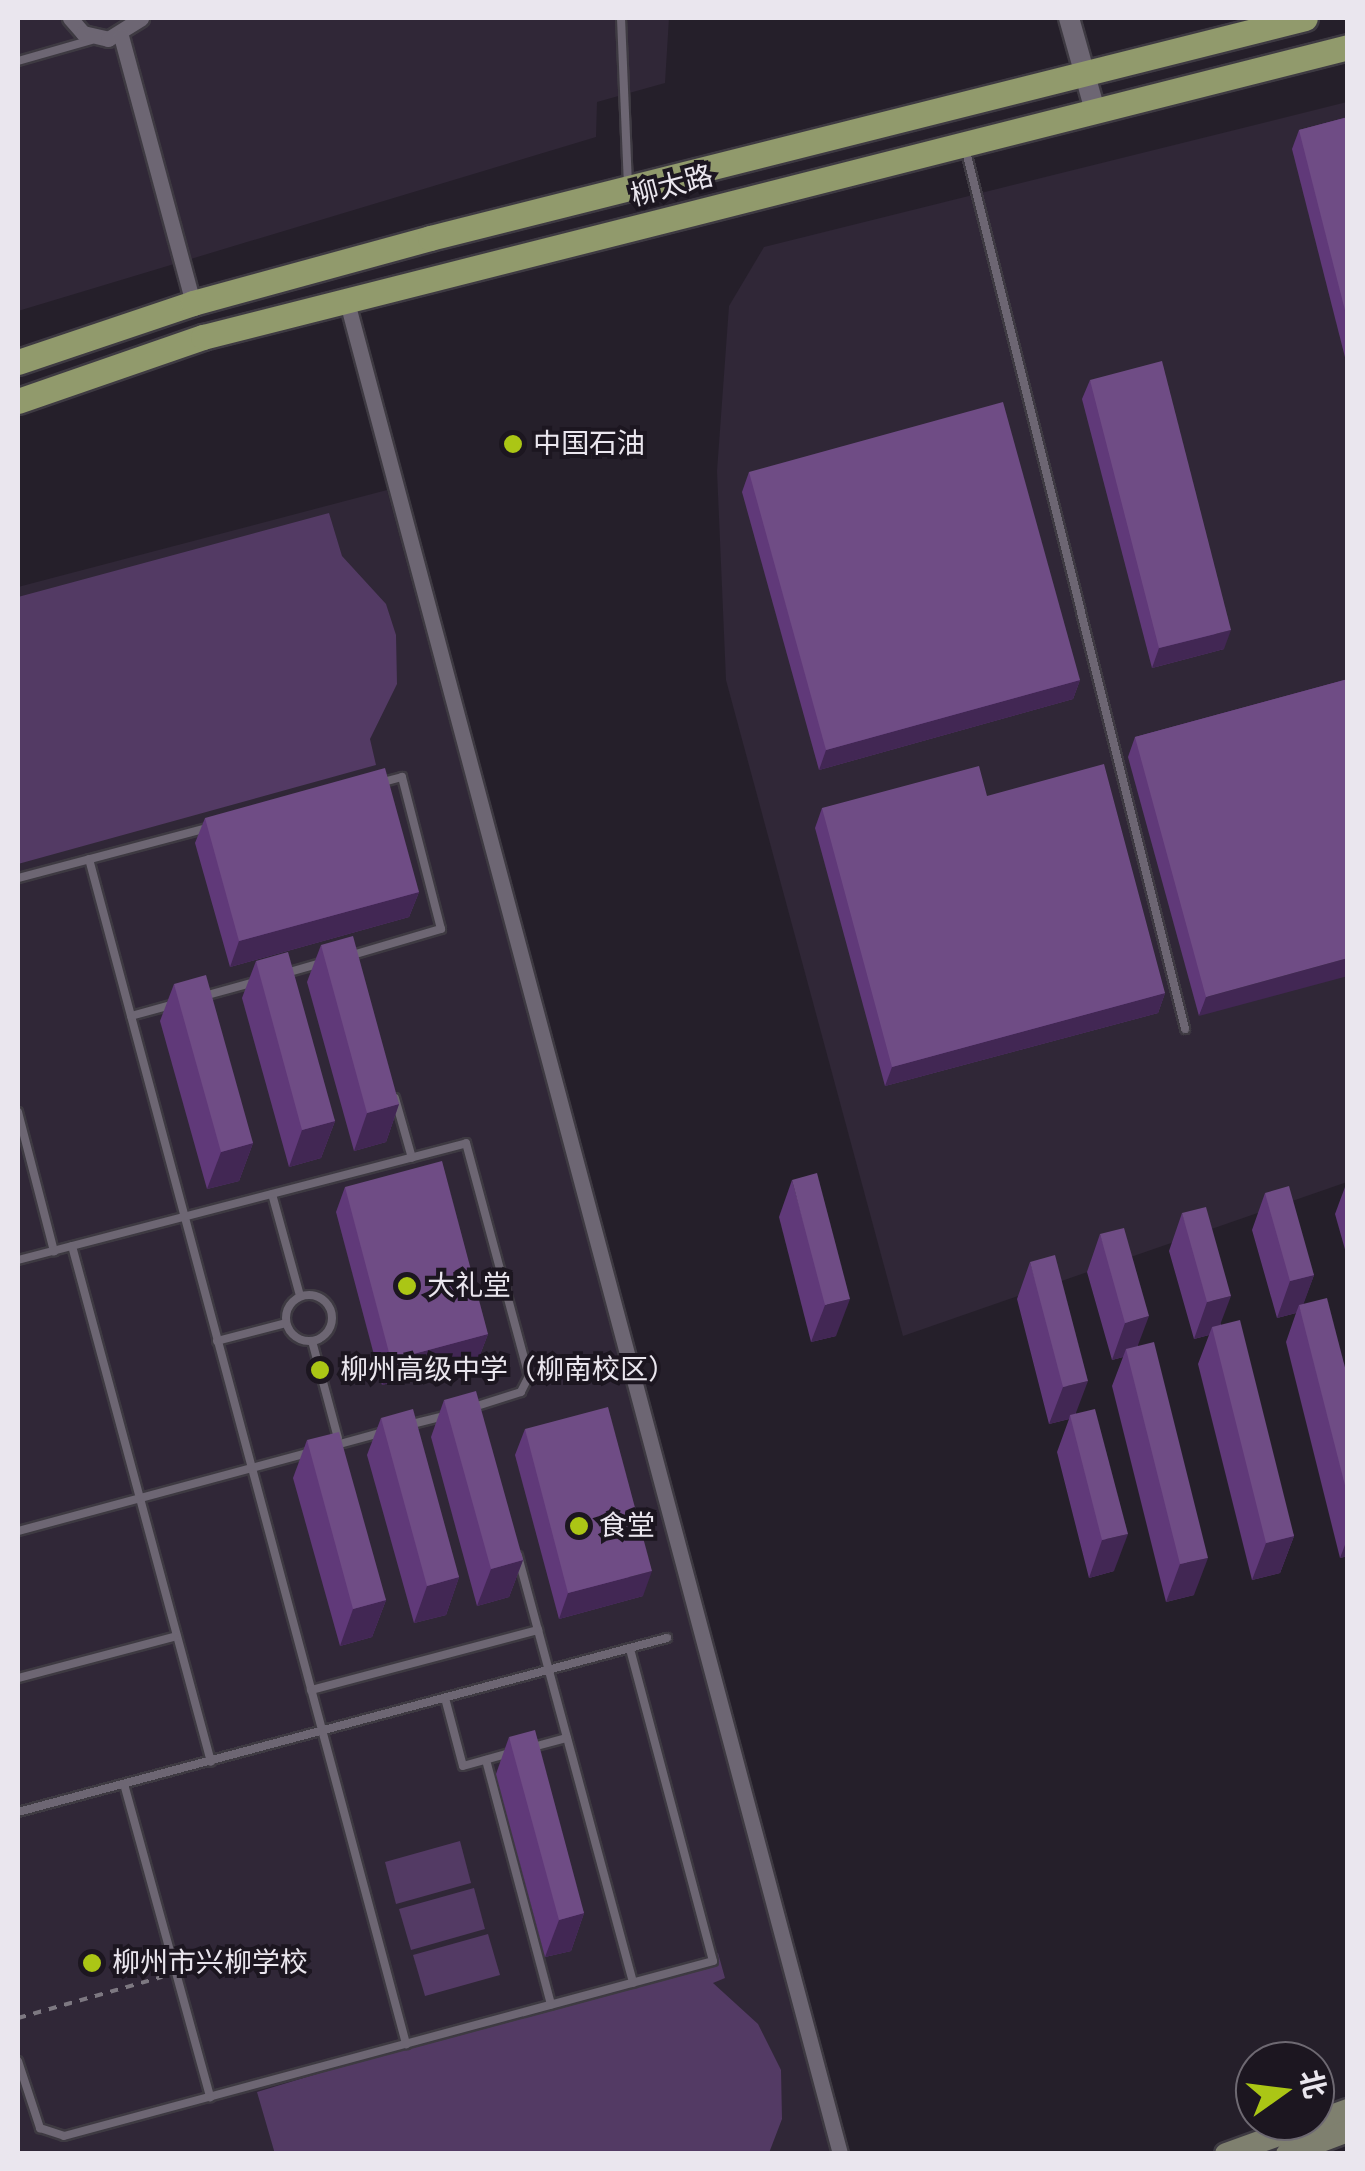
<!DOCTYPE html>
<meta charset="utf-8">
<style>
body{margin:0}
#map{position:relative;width:1365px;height:2171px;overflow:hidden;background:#251f2a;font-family:Signika,"Noto Sans SC",sans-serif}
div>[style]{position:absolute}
.built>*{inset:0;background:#302737}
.green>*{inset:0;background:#533a64}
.path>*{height:4px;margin-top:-2px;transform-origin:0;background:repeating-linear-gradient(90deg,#7d7881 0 8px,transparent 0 16px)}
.roads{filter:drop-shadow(2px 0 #3e3a42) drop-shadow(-2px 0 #3e3a42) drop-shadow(0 2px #3e3a42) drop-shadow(0 -2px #3e3a42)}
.service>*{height:8px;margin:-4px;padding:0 4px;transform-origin:4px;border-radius:4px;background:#6d6673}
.service>.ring{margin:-4px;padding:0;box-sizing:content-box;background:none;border:8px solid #6d6673;border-radius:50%}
.minor>*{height:15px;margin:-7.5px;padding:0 7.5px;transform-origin:7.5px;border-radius:7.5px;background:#6d6673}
.tertiary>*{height:20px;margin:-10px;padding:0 10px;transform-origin:10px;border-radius:10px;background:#6d6673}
.secondary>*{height:22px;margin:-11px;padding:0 11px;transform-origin:11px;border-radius:11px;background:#7f806f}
.primary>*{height:25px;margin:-12.5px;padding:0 12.5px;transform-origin:12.5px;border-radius:12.5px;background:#919a6c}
.wall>*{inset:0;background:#603979}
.shaded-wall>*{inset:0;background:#422754}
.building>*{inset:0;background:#6f4c85}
.dots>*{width:28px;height:28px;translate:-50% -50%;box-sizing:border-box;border:5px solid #1c1620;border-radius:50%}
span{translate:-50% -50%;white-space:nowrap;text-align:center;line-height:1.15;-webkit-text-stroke:8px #1c1620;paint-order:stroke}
.street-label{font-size:28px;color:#eae6ee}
.poi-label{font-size:28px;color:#eae6ee}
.left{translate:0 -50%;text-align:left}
.frame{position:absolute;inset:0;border:20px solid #eae6ee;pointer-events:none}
.north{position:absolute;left:1235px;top:2041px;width:100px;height:100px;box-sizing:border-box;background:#1c1620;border:2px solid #6e6972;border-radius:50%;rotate:76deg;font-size:28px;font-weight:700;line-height:40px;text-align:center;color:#eae6ee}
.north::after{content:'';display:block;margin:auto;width:35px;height:45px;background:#abc615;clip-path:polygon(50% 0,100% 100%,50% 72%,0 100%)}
</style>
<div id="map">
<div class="built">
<div style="clip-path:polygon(18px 18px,669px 18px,665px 83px,597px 102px,596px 137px,18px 311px)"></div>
<div style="clip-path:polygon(1347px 102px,1347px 1182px,903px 1336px,726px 680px,717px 471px,729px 306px,764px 247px)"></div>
<div style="clip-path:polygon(387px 490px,833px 2153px,18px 2154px,18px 587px)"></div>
</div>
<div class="green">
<div style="clip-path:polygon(329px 513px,342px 556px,386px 604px,396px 635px,397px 684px,370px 739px,376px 765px,18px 864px,18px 597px)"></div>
<div style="clip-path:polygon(460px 1841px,471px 1883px,396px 1904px,385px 1862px)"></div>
<div style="clip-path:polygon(474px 1888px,485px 1929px,411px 1950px,399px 1909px)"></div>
<div style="clip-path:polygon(488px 1934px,500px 1975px,425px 1996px,413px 1955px)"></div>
<div style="clip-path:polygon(718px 1953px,725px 1978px,713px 1983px,758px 2024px,781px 2070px,782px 2119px,769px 2153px,275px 2154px,257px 2092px)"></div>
</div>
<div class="path">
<div style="left:18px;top:2018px;width:150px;rotate:-15.9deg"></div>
</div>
<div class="roads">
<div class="service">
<div style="left:621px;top:18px;width:165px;rotate:87.6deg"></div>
<div style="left:18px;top:61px;width:76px;rotate:-16deg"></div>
<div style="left:966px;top:151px;width:905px;rotate:75.99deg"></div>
<div style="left:89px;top:859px;width:1227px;rotate:75.02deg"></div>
<div style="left:18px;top:878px;width:196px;rotate:-14.8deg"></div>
<div style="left:349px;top:956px;width:96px;rotate:-16.4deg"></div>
<div style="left:441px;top:929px;width:157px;rotate:-104.4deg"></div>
<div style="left:402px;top:777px;width:23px;rotate:165deg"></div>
<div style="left:286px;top:973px;width:36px;rotate:-16deg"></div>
<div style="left:204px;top:996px;width:56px;rotate:-15.5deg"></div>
<div style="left:131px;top:1016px;width:41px;rotate:-15.4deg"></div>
<div style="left:395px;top:1098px;width:62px;rotate:74.2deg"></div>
<div style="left:18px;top:1112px;width:144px;rotate:75.5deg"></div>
<div style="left:272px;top:1194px;width:106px;rotate:74.6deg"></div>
<div style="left:72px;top:1246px;width:534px;rotate:74.92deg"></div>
<div style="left:18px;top:1260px;width:463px;rotate:-14.6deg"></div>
<div style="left:466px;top:1143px;width:241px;rotate:74.9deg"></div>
<div style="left:529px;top:1376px;width:18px;rotate:117deg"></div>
<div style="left:521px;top:1392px;width:52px;rotate:162.3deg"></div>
<div class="ring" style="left:286px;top:1295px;width:38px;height:38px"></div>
<div style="left:217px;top:1341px;width:71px;rotate:-14.6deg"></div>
<div style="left:312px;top:1341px;width:100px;rotate:75deg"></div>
<div style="left:408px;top:1425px;width:41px;rotate:-14deg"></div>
<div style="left:336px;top:1445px;width:46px;rotate:-15.3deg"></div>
<div style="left:18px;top:1531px;width:300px;rotate:-15.1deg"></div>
<div style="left:518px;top:1556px;width:442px;rotate:74.9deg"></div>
<div style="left:18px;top:1678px;width:164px;rotate:-14.8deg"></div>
<div style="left:311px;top:1690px;width:235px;rotate:-14.8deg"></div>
<div style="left:445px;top:1698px;width:70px;rotate:75.2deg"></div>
<div style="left:463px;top:1766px;width:49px;rotate:-15.5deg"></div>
<div style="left:533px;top:1747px;width:35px;rotate:-15deg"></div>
<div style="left:486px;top:1760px;width:253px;rotate:75.1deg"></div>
<div style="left:124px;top:1784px;width:325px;rotate:74.6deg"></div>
<div style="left:18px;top:1812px;width:672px;rotate:-15.01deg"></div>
<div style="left:18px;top:2061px;width:71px;rotate:71.8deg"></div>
<div style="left:40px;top:2128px;width:25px;rotate:18deg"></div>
<div style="left:64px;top:2136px;width:672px;rotate:-15.09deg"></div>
<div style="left:713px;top:1961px;width:323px;rotate:-104.9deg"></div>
</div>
<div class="minor">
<div style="left:70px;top:18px;width:20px;rotate:49deg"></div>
<div style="left:83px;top:33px;width:26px;rotate:13deg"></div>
<div style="left:108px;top:39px;width:39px;rotate:-32deg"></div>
<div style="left:121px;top:36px;width:277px;rotate:74.9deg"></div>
<div style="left:347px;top:302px;width:1916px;rotate:75.09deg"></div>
</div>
<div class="tertiary">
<div style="left:1069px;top:18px;width:92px;rotate:74.3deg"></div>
</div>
<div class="secondary">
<div style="left:1226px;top:2154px;width:130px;rotate:-19.8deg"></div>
<div style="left:1287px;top:2154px;width:65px;rotate:-20.7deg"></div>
</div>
<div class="primary">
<div style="left:18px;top:362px;width:185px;rotate:-18.6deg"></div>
<div style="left:193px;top:303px;width:246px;rotate:-15.3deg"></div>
<div style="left:430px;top:238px;width:902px;rotate:-14.11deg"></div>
<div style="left:18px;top:401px;width:196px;rotate:-19.1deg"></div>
<div style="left:203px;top:337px;width:1181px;rotate:-14.21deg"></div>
</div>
</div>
<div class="wall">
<div style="clip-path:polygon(1348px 117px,1348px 369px,1292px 149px,1299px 130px)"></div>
<div style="clip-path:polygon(1090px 380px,1224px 649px,1152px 668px,1082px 399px)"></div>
<div style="clip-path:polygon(749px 472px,1080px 680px,1073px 699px,819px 770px,742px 492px)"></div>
<div style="clip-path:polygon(1348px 679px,1199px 1016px,1128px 757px,1135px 737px)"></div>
<div style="clip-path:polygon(987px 796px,1165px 993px,1158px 1013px,885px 1086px,815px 828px,822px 808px)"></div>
<div style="clip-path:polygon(205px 818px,419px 892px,409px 917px,230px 967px,195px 843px)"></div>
<div style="clip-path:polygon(321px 945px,399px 1104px,386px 1142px,354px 1151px,307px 982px)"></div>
<div style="clip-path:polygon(256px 961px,335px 1121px,321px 1158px,289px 1167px,242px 998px)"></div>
<div style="clip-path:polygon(174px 984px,253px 1143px,239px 1181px,207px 1189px,160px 1021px)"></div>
<div style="clip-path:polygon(1348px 1179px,1348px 1260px,1335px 1214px)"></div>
<div style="clip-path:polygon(792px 1180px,836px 1336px,811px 1342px,779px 1217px)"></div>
<div style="clip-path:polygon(345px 1187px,488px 1334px,478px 1360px,382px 1385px,336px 1212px)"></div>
<div style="clip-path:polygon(1265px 1193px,1314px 1275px,1303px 1304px,1348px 1379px,1348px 1556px,1340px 1558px,1286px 1342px,1296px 1313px,1277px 1318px,1252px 1230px)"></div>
<div style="clip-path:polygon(1182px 1213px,1294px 1536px,1280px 1573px,1252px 1580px,1198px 1364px,1209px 1335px,1194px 1339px,1169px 1251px)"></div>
<div style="clip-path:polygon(1100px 1234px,1138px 1346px,1194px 1595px,1166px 1602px,1112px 1386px,1123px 1357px,1112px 1360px,1087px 1272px)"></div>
<div style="clip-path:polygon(1030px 1262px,1076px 1414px,1114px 1571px,1089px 1578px,1057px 1452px,1069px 1419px,1049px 1424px,1017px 1299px)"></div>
<div style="clip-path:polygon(444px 1400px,523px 1560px,509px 1597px,477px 1606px,431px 1437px)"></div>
<div style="clip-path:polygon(381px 1418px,459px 1577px,446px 1615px,414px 1623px,367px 1455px)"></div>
<div style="clip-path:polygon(525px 1429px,643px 1596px,559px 1619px,515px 1455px)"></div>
<div style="clip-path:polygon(307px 1440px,386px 1600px,372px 1637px,340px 1646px,293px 1478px)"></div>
<div style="clip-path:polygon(509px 1737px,584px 1913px,571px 1951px,545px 1957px,496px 1774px)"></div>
</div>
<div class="shaded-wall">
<div style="clip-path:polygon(1231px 630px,1224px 649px,1152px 668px,1159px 648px)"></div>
<div style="clip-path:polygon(1080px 680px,1073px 699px,819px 770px,826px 750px)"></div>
<div style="clip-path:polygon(419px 892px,409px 917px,230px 967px,239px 941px)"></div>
<div style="clip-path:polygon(1348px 958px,1348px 976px,1199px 1016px,1206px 997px)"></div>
<div style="clip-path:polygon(1165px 993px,1158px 1013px,885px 1086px,892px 1067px)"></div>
<div style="clip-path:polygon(399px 1104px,386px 1142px,354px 1151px,367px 1113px)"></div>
<div style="clip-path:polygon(335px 1121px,321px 1158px,289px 1167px,302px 1130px)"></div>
<div style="clip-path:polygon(253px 1143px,239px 1181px,207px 1189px,221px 1152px)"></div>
<div style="clip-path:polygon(1314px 1275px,1301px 1311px,1299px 1305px,1296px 1313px,1277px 1318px,1290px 1281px)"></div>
<div style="clip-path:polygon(1231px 1296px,1217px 1333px,1212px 1327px,1209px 1335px,1194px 1339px,1207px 1302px)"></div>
<div style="clip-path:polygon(850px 1299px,836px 1336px,811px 1342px,825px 1305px)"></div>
<div style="clip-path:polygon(1149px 1316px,1135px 1353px,1126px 1349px,1123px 1357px,1112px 1360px,1125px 1323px)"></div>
<div style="clip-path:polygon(488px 1334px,478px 1360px,382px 1385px,391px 1360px)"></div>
<div style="clip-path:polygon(1088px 1381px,1074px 1418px,1070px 1415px,1069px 1419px,1049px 1424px,1063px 1387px)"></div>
<div style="clip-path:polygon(1128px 1534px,1114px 1571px,1089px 1578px,1102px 1540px)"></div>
<div style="clip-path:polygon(1294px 1536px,1280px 1573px,1252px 1580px,1266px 1543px)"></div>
<div style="clip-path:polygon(1348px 1537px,1348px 1556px,1340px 1558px)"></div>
<div style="clip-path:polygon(1208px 1558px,1194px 1595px,1166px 1602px,1180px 1564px)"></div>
<div style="clip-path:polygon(523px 1560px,509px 1597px,477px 1606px,491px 1569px)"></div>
<div style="clip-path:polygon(652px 1571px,643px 1596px,559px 1619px,568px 1593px)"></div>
<div style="clip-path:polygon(459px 1577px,446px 1615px,414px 1623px,427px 1586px)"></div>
<div style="clip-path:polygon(386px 1600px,372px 1637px,340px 1646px,353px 1609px)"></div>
<div style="clip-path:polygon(584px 1913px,571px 1951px,545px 1957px,559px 1920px)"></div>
</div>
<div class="building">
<div style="clip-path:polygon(1348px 117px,1348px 322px,1299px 130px)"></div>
<div style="clip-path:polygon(1162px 361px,1231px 630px,1159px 648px,1090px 380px)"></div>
<div style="clip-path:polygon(1003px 402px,1080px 680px,826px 750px,749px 472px)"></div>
<div style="clip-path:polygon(1348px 679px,1348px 958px,1206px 997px,1135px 737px)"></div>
<div style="clip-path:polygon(1104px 764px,1165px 993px,892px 1067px,822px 808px,979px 766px,987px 796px)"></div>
<div style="clip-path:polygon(385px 768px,419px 892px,239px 941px,205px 818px)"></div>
<div style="clip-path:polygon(353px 936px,399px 1104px,367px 1113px,321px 945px)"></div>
<div style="clip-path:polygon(288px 952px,335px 1121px,302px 1130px,256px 961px)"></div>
<div style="clip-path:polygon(206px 975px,253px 1143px,221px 1152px,174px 984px)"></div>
<div style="clip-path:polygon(442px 1161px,488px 1334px,391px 1360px,345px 1187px)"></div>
<div style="clip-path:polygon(817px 1173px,850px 1299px,825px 1305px,792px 1180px)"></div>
<div style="clip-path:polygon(1289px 1186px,1314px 1275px,1290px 1281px,1265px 1193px)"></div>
<div style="clip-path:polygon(1206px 1207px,1231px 1296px,1207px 1302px,1182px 1213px)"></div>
<div style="clip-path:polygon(1124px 1228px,1149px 1316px,1125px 1323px,1100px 1234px)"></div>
<div style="clip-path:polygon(1055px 1255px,1088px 1381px,1063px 1387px,1030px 1262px)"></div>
<div style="clip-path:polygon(1327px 1298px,1348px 1379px,1348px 1497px,1299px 1305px)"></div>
<div style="clip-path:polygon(1240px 1320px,1294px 1536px,1266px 1543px,1212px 1327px)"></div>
<div style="clip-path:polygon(1154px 1342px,1208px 1558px,1180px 1564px,1126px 1349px)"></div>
<div style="clip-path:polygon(476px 1391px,523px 1560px,491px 1569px,444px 1400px)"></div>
<div style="clip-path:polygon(608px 1407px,652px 1571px,568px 1593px,525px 1429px)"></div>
<div style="clip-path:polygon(413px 1409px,459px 1577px,427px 1586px,381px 1418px)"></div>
<div style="clip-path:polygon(1095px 1409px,1128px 1534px,1102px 1540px,1070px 1415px)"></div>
<div style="clip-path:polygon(339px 1432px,386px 1600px,353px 1609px,307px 1440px)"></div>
<div style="clip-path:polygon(535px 1730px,584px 1913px,559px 1920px,509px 1737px)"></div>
</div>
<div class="dots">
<div style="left:513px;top:444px;background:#abc615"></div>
<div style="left:407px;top:1286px;background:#abc615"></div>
<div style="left:320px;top:1370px;background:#abc615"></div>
<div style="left:579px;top:1526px;background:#abc615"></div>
<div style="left:92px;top:1963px;background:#abc615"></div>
</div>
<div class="street-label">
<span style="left:672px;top:186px;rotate:-15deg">柳太路</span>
</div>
<div class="poi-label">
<span class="left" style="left:533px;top:444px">中国石油</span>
<span class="left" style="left:427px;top:1286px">大礼堂</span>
<span class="left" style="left:340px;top:1370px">柳州高级中学（柳南校区）</span>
<span class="left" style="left:599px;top:1526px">食堂</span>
<span class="left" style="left:112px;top:1963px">柳州市兴柳学校</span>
</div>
<div class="frame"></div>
<div class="north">北</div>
</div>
